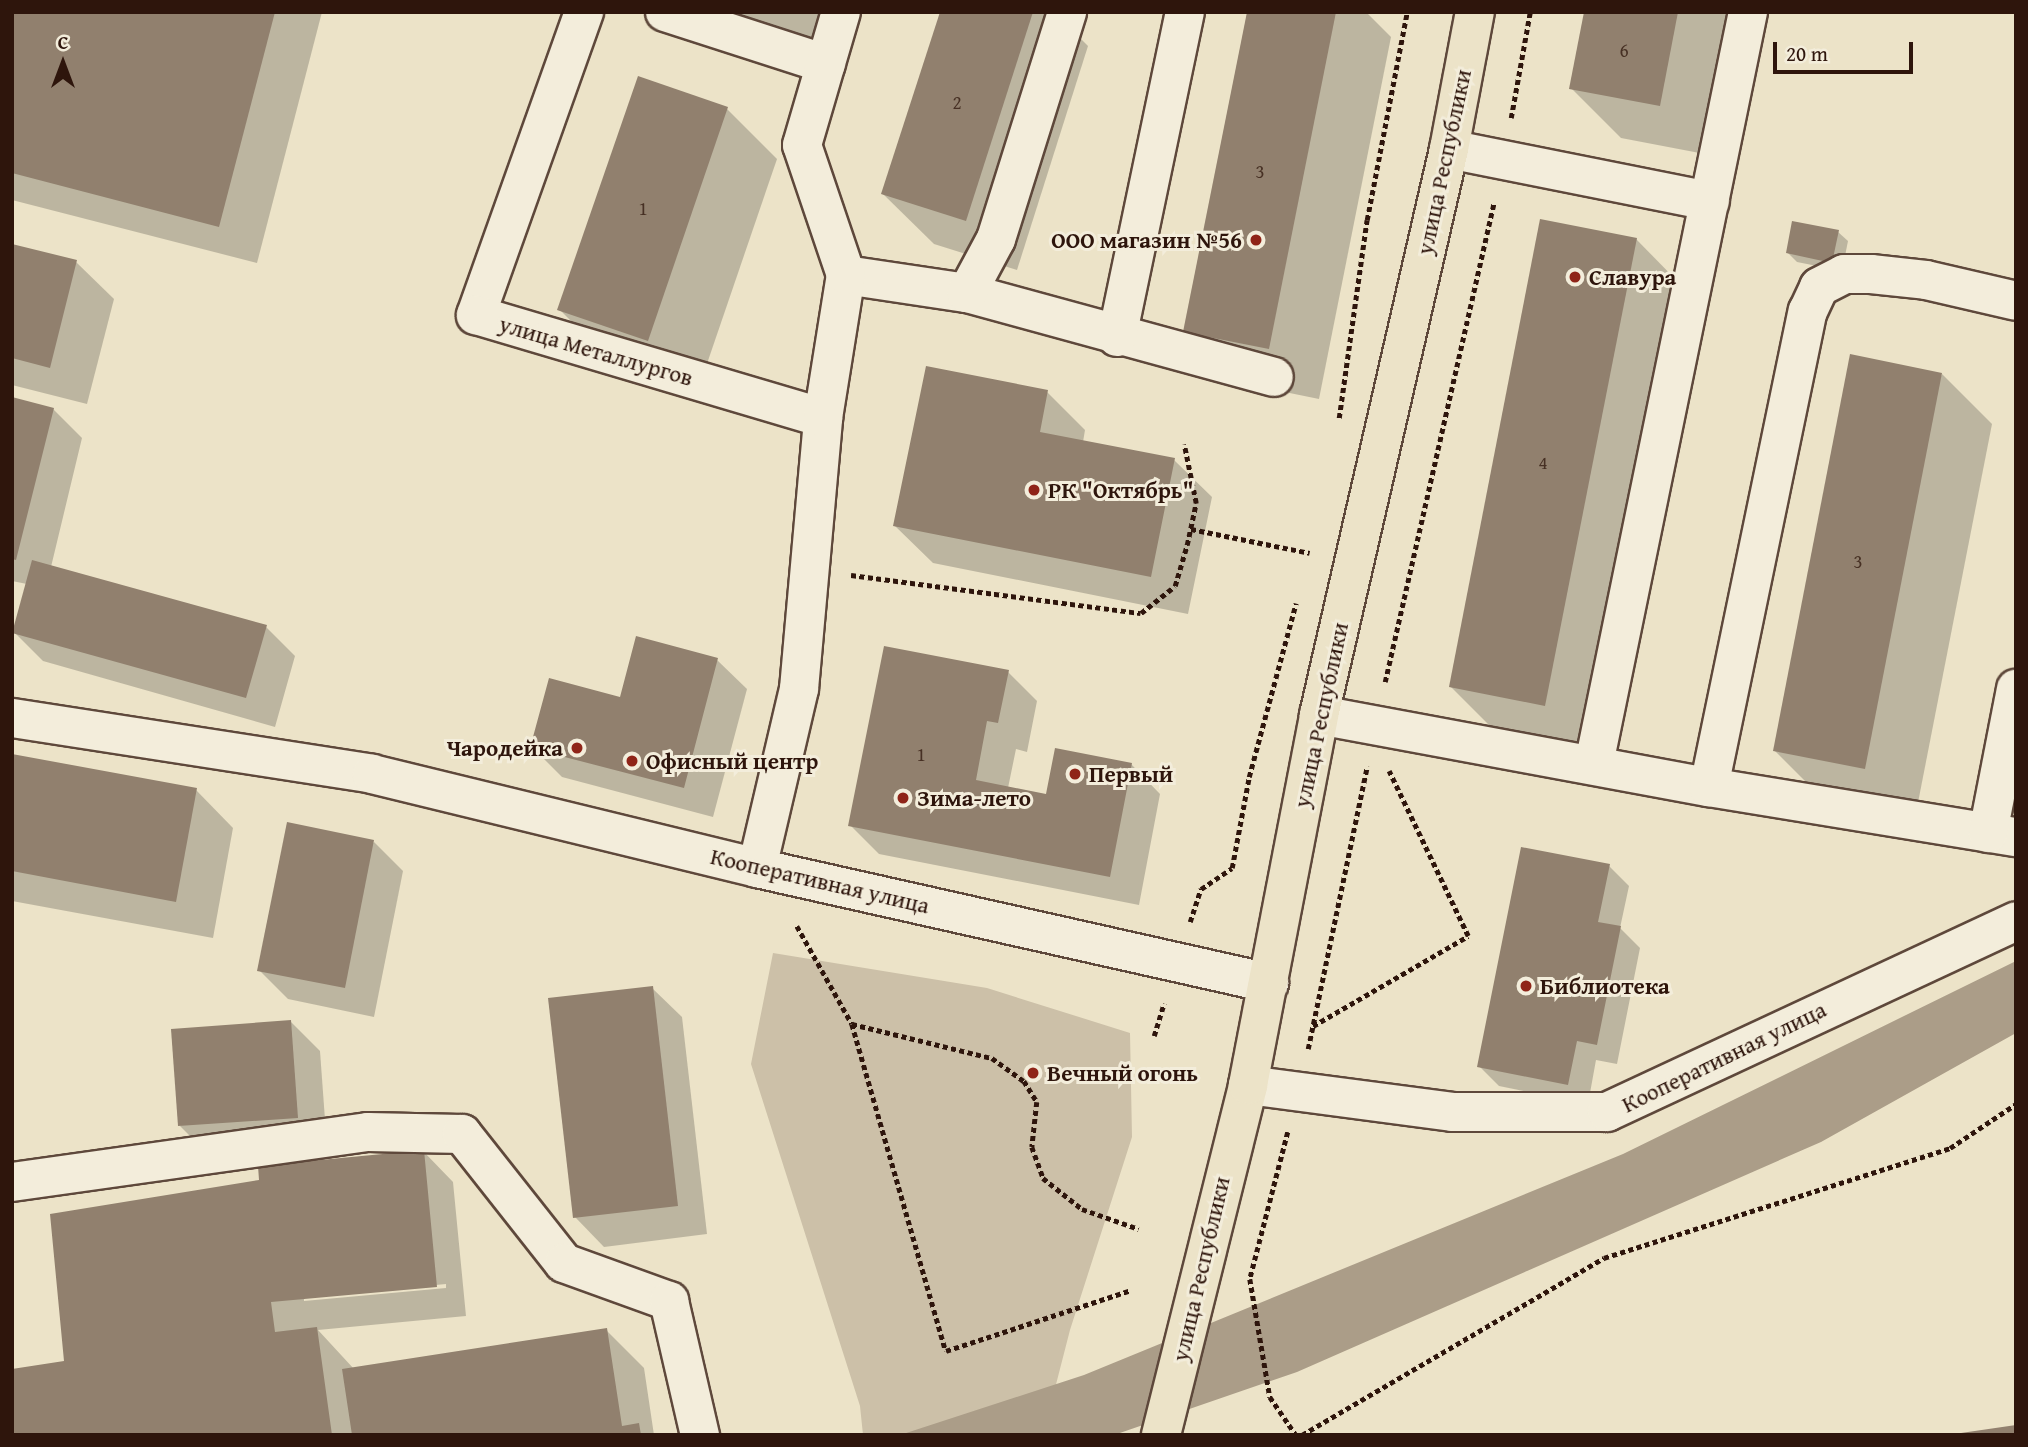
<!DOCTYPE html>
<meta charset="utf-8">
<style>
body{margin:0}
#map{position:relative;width:2028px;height:1447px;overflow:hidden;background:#ece3c8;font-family:"Gentium Book Plus",serif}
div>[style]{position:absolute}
.green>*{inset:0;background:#ccc0a8}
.water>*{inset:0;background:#ab9d88}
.shadow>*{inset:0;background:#0003}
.building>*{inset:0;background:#91806e}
.path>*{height:4.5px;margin-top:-2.25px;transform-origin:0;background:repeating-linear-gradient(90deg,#2e150c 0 5px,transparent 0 8.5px)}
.roads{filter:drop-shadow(2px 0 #5e483b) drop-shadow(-2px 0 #5e483b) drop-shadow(0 2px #5e483b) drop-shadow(0 -2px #5e483b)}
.minor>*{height:38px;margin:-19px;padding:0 19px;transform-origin:19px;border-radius:19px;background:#f3eddb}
.major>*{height:38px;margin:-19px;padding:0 19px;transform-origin:19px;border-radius:19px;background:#ece3c8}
.dots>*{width:19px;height:19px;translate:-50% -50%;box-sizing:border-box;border:4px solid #f3eddb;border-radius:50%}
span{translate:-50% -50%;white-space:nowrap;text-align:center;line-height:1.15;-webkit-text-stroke:6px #f3eddb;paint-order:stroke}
.number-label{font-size:19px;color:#473024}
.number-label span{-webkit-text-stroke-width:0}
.street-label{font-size:23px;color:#2e150c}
.poi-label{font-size:23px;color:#2e150c;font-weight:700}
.right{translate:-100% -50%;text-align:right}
.left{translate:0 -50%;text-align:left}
.frame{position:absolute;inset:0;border:14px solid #2e150c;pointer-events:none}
.north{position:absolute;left:28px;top:28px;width:70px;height:70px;-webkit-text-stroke:5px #f3eddb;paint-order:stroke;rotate:0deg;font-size:19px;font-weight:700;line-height:28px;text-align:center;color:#2e150c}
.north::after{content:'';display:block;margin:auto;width:24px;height:32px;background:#2e150c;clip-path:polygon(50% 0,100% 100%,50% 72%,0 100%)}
.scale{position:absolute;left:1773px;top:42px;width:140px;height:32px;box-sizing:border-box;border:4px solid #2e150c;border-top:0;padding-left:9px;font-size:21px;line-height:24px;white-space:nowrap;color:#2e150c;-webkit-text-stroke:5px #f3eddb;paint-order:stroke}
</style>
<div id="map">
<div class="green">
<div style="clip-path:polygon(773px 953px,987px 988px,1130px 1033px,1132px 1137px,1070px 1330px,1043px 1435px,863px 1435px,860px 1406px,751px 1064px)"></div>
</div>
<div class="water">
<div style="clip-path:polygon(2016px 961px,2016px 1033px,1821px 1142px,1297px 1372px,1114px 1435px,900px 1435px,1084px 1375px,1623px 1154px)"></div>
</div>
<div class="shadow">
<div style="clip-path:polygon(12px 12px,322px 12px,257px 263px,12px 200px)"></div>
<div style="clip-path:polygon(721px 12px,836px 12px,819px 59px)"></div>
<div style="clip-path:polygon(941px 12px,1054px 12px,1088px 46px,1017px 270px,934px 244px,883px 194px)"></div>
<div style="clip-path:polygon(1249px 12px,1366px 12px,1391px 37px,1319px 399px,1235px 382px,1185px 332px)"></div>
<div style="clip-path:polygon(1586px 12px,1737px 12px,1710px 155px,1621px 138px,1571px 88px)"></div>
<div style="clip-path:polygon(727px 109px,777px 159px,698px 390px,610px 360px,559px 309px)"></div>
<div style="clip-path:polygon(1838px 232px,1848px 241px,1842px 271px,1797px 262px,1788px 253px)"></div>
<div style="clip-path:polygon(1636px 239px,1686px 290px,1595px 755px,1501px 737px,1451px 687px)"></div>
<div style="clip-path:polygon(12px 246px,76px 262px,114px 299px,87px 404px,12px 385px)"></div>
<div style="clip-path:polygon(1942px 374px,1992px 424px,1915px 818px,1825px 801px,1775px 751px)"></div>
<div style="clip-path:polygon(1047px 392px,1085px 430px,1083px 442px,1174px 460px,1212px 497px,1188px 614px,933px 563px,895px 526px)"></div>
<div style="clip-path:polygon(12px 399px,53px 409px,82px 438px,51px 567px,266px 627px,295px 656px,275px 727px,43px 661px,14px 632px,27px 584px,12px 581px)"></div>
<div style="clip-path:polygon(717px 660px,747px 689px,713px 817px,562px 777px,532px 747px,621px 699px)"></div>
<div style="clip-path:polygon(1008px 672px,1037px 701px,1027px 752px,1016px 749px,1008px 788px,1047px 796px,1131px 764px,1160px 794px,1139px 905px,879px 854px,850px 825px)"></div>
<div style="clip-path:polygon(12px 756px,196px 790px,233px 828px,213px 938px,12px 901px)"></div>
<div style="clip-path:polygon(374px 842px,403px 871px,374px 1017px,288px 999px,259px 970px)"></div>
<div style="clip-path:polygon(1609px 866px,1629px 886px,1620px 928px,1640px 948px,1617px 1064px,1596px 1060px,1588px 1104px,1499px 1086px,1479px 1066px)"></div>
<div style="clip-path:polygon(652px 988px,682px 1017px,707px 1234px,604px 1247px,575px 1217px)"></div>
<div style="clip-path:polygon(291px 1022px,320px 1051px,327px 1147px,209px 1155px,180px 1126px)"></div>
<div style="clip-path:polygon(evenodd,424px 1152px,453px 1182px,466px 1316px,318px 1330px,354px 1369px,606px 1330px,644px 1368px,654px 1435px,12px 1435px,66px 1363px,424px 1152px,446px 1284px,446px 1288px,304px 1301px,304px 1298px,446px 1284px)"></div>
</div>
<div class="building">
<div style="clip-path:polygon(12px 12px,275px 12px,219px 227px,12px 173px)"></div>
<div style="clip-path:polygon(940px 12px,1033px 12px,966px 221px,881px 194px)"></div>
<div style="clip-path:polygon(1247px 12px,1336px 12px,1269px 349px,1183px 332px)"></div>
<div style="clip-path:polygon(1584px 12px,1678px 12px,1660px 106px,1569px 89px)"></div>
<div style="clip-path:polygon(638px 76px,728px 107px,648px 341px,557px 310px)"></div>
<div style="clip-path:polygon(1540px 219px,1637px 238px,1545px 706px,1449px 687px)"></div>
<div style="clip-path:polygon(1792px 221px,1839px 230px,1832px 263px,1786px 253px)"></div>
<div style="clip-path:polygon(12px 244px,77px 260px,50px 368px,12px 358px)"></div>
<div style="clip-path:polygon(1850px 354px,1942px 373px,1865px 769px,1773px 751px)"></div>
<div style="clip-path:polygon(926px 366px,1048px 390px,1040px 432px,1175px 458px,1151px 577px,893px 526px)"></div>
<div style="clip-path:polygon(12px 397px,54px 408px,16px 560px,12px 559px)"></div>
<div style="clip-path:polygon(32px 560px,267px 625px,246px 698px,12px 633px)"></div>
<div style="clip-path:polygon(636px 636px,718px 658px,684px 788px,530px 748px,549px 678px,620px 697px)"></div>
<div style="clip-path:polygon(884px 646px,1009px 670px,998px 723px,987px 721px,976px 780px,1046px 794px,1055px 748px,1132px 763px,1110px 877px,848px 826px)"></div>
<div style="clip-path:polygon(12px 754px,197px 788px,176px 902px,12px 871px)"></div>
<div style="clip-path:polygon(287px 822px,374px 840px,345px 988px,257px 971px)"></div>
<div style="clip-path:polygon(1521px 847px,1610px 864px,1598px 922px,1621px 926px,1597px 1045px,1577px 1041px,1568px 1085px,1477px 1067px)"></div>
<div style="clip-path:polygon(653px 986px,678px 1206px,573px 1218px,548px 998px)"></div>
<div style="clip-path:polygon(291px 1020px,298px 1118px,178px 1126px,171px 1029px)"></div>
<div style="clip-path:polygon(424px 1150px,437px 1287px,271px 1302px,275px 1332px,317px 1327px,332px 1435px,12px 1435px,12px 1369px,64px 1361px,50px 1214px,259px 1180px,258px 1166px)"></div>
<div style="clip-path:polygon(607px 1328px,622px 1426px,639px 1423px,641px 1435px,352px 1435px,342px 1369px)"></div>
<div style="clip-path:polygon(2016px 1425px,2016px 1435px,1961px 1435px,1961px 1433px)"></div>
</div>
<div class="path">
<div style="left:1511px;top:118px;width:108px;rotate:-79.8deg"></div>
<div style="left:1339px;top:418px;width:200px;rotate:-82deg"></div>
<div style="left:1367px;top:220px;width:212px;rotate:-79.1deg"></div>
<div style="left:1191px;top:529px;width:121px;rotate:11.4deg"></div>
<div style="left:851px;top:575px;width:292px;rotate:7.5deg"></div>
<div style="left:1141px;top:613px;width:43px;rotate:-38.5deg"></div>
<div style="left:1175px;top:586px;width:43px;rotate:-73.7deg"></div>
<div style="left:1187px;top:545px;width:43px;rotate:-77.9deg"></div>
<div style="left:1196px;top:503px;width:60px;rotate:-101.5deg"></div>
<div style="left:1385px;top:682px;width:492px;rotate:-77.2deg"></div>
<div style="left:1190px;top:922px;width:35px;rotate:-72deg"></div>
<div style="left:1201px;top:889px;width:37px;rotate:-34deg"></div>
<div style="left:1232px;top:868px;width:93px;rotate:-79.4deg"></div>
<div style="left:1249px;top:777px;width:180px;rotate:-74.9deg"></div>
<div style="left:797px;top:926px;width:112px;rotate:60.7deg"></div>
<div style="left:852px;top:1024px;width:340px;rotate:74deg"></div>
<div style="left:946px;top:1351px;width:193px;rotate:-18.2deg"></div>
<div style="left:852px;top:1024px;width:144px;rotate:13.7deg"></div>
<div style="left:992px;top:1058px;width:39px;rotate:36deg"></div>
<div style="left:1024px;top:1081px;width:25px;rotate:58deg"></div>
<div style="left:1037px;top:1102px;width:45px;rotate:96.3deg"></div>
<div style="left:1032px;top:1147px;width:33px;rotate:70deg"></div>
<div style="left:1043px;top:1178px;width:50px;rotate:38.5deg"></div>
<div style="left:1082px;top:1209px;width:60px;rotate:19.3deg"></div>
<div style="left:1313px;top:1026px;width:179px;rotate:-30.1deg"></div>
<div style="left:1468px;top:936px;width:183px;rotate:-115.6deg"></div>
<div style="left:1154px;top:1036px;width:34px;rotate:-73deg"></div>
<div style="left:1308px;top:1049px;width:289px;rotate:-78.2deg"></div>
<div style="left:1288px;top:1132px;width:152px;rotate:104.5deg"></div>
<div style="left:1250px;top:1279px;width:120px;rotate:80.4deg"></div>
<div style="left:1270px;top:1397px;width:46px;rotate:55.6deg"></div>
<div style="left:1302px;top:1435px;width:350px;rotate:-30.4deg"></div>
<div style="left:1604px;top:1258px;width:363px;rotate:-17.6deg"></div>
<div style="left:1950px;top:1148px;width:79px;rotate:-33.7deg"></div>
</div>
<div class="roads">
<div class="minor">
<div style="left:584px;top:12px;width:322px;rotate:109.6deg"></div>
<div style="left:476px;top:315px;width:362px;rotate:16.5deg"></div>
<div style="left:665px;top:12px;width:169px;rotate:17.9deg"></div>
<div style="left:1449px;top:149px;width:266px;rotate:11.3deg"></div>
<div style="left:846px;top:275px;width:122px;rotate:8.5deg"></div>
<div style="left:967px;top:293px;width:318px;rotate:15.3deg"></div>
<div style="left:967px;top:293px;width:61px;rotate:-61.8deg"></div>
<div style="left:996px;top:239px;width:238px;rotate:-72.6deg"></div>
<div style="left:1117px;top:337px;width:332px;rotate:-78.2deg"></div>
<div style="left:1319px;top:715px;width:397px;rotate:10.5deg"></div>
<div style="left:1709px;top:787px;width:311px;rotate:9.3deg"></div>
<div style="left:12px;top:718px;width:364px;rotate:8.8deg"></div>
<div style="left:372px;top:774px;width:396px;rotate:13.7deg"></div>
<div style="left:757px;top:868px;width:525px;rotate:12.66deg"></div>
<div style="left:1594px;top:764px;width:768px;rotate:-78.43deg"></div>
<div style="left:1709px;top:787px;width:486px;rotate:-78.3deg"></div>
<div style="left:1808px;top:311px;width:26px;rotate:-65deg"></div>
<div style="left:1819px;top:287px;width:28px;rotate:-27deg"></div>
<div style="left:1844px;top:274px;width:27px"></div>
<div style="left:1871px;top:274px;width:55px;rotate:6.2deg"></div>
<div style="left:1926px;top:280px;width:92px;rotate:13.1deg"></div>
<div style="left:1988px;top:833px;width:147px;rotate:-79deg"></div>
<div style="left:757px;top:868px;width:184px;rotate:-76.8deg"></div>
<div style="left:799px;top:689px;width:272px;rotate:-84.9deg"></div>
<div style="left:823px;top:418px;width:145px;rotate:-80.9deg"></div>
<div style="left:846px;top:275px;width:137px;rotate:-108.7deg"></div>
<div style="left:802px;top:145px;width:139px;rotate:-73.7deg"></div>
<div style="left:1248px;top:1085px;width:206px;rotate:7.5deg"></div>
<div style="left:1452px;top:1112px;width:155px"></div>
<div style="left:1607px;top:1112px;width:451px;rotate:-25deg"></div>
<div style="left:12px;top:1182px;width:359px;rotate:-8deg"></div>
<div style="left:368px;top:1132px;width:94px;rotate:1.2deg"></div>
<div style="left:462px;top:1134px;width:164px;rotate:51.7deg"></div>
<div style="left:564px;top:1263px;width:112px;rotate:19.9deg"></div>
<div style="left:669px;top:1301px;width:138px;rotate:77deg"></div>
</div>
<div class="major">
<div style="left:1161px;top:1435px;width:361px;rotate:-76deg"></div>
<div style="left:1248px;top:1085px;width:377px;rotate:-79.1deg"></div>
<div style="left:1319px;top:715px;width:581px;rotate:-77.06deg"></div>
<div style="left:1449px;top:149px;width:139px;rotate:-79.3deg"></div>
</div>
</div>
<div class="dots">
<div style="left:1256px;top:240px;background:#8f2418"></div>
<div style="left:1575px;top:277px;background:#8f2418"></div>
<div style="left:1034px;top:490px;background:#8f2418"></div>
<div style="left:577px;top:748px;background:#8f2418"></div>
<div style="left:632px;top:761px;background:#8f2418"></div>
<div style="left:1075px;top:774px;background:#8f2418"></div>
<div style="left:903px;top:798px;background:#8f2418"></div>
<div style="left:1526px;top:986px;background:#8f2418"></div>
<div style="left:1033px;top:1073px;background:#8f2418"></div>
</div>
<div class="number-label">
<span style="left:1624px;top:51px">6</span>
<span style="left:957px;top:103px">2</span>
<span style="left:1260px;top:172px">3</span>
<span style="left:643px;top:209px">1</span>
<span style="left:1543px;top:463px">4</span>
<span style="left:1858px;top:562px">3</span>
<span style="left:921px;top:755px">1</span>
</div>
<div class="street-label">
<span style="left:1444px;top:162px;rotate:-78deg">улица Республики</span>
<span style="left:596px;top:351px;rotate:16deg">улица Металлургов</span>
<span style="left:1321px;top:715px;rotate:-78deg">улица Республики</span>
<span style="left:820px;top:881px;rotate:13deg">Кооперативная улица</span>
<span style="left:1724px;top:1057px;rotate:-26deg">Кооперативная улица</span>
<span style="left:1201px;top:1269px;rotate:-77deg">улица Республики</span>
</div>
<div class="poi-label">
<span class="right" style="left:1242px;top:240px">ООО магазин №56</span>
<span class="left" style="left:1589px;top:277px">Славура</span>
<span class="left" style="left:1048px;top:490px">РК "Октябрь"</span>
<span class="right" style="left:563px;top:748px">Чародейка</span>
<span class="left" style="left:646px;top:761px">Офисный центр</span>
<span class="left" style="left:1089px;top:774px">Первый</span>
<span class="left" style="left:917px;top:798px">Зима-лето</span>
<span class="left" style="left:1540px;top:986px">Библиотека</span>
<span class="left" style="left:1047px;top:1073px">Вечный огонь</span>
</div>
<div class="frame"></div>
<div class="north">С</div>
<div class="scale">20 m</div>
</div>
